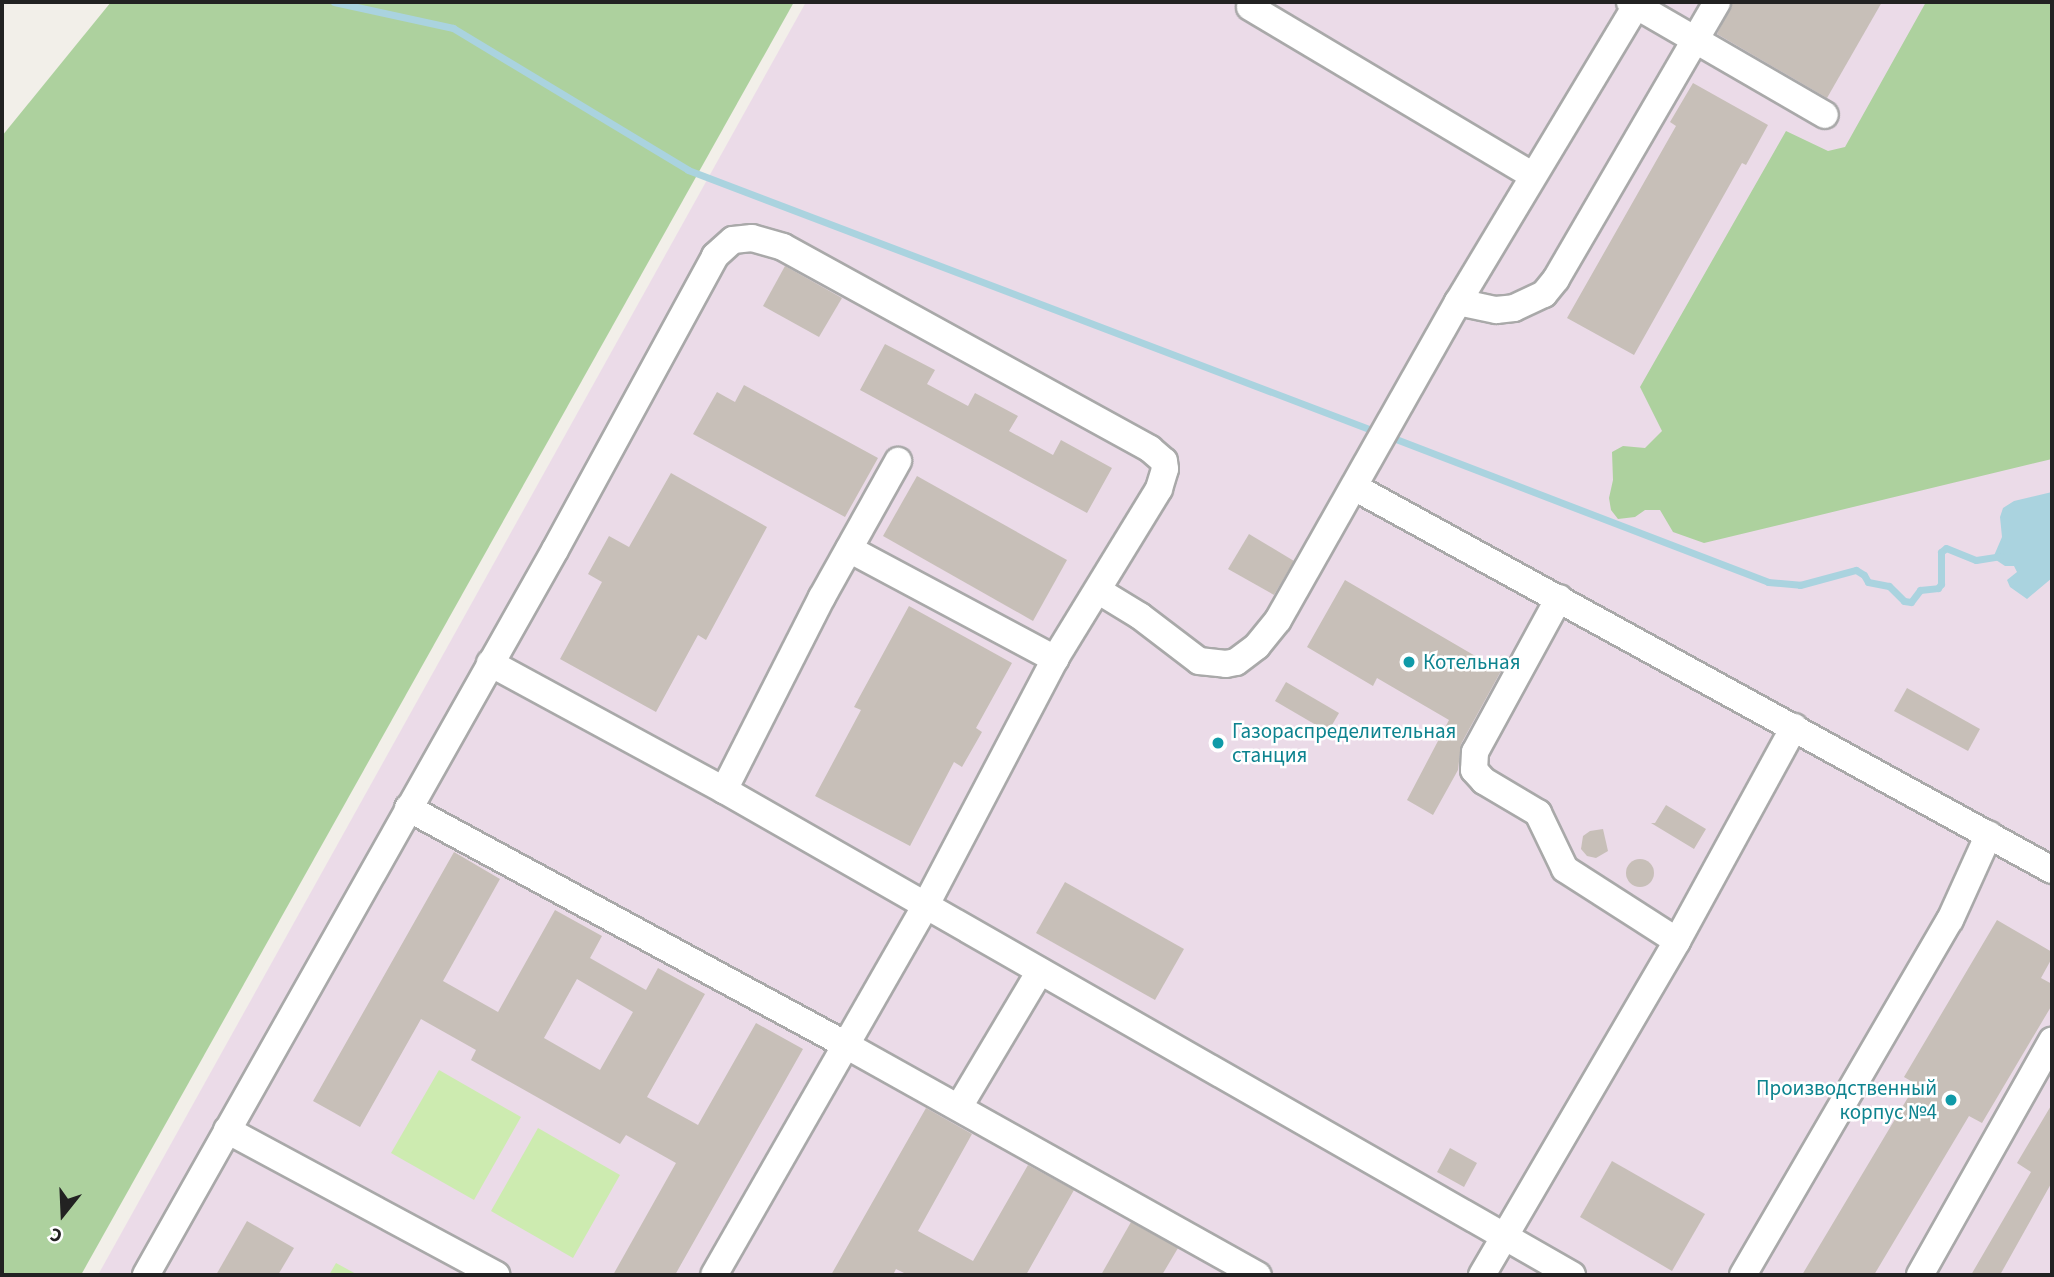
<!DOCTYPE html>
<meta charset="utf-8">
<style>
body{margin:0}
#map{position:relative;width:2054px;height:1277px;overflow:hidden;background:#f2efe9;font-family:"Source Sans 3",sans-serif}
div>[style]{position:absolute}
.industrial>*{inset:0;background:#ebdbe8}
.grass>*{inset:0;background:#cdebb0}
.forest>*{inset:0;background:#add19e}
.water>*{inset:0;background:#aad3df}
.stream>*{height:7px;margin:-3.5px;padding:0 3.5px;transform-origin:3.5px;border-radius:3.5px;background:#aad3df}
.building>*{inset:0;background:#c7bfb8}
.round{border-radius:50%}
.roads{filter:drop-shadow(2px 0 #a9a9a9) drop-shadow(-2px 0 #a9a9a9) drop-shadow(0 2px #a9a9a9) drop-shadow(0 -2px #a9a9a9)}
.minor>*{height:26px;margin:-13px;padding:0 13px;transform-origin:13px;border-radius:13px;background:#fff}
.dots>*{width:19px;height:19px;translate:-50% -50%;box-sizing:border-box;border:4px solid #fff;border-radius:50%}
span{translate:-50% -50%;white-space:nowrap;text-align:center;line-height:1.15;-webkit-text-stroke:5px #fff;paint-order:stroke}
.culture-label{font-size:21px;color:#0d838f}
.left{translate:0 -50%;text-align:left}
.right{translate:-100% -50%;text-align:right}
.frame{position:absolute;inset:0;border:4px solid #222;pointer-events:none}
.north{position:absolute;left:28px;top:1179px;width:70px;height:70px;-webkit-text-stroke:5px #fff;paint-order:stroke;rotate:198deg;font-size:19px;font-weight:700;line-height:28px;text-align:center;color:#222}
.north::after{content:'';display:block;margin:auto;width:24px;height:32px;background:#222;clip-path:polygon(50% 0,100% 100%,50% 72%,0 100%)}
</style>
<div id="map">
<div class="industrial">
<div style="clip-path:polygon(806px 2px,2052px 2px,2052px 1275px,98px 1275px)"></div>
</div>
<div class="grass">
<div style="clip-path:polygon(439px 1070px,521px 1117px,474px 1200px,391px 1153px)"></div>
<div style="clip-path:polygon(538px 1128px,620px 1175px,573px 1258px,491px 1211px)"></div>
<div style="clip-path:polygon(336px 1263px,358px 1275px,329px 1275px)"></div>
</div>
<div class="forest">
<div style="clip-path:polygon(111px 2px,794px 2px,81px 1275px,2px 1275px,2px 136px)"></div>
<div style="clip-path:polygon(1926px 2px,2052px 2px,2052px 459px,1704px 543px,1673px 532px,1660px 510px,1645px 510px,1635px 517px,1618px 519px,1611px 510px,1609px 498px,1613px 480px,1612px 452px,1623px 446px,1645px 448px,1662px 431px,1640px 387px,1786px 131px,1828px 151px,1845px 147px)"></div>
</div>
<div class="water">
<div style="clip-path:polygon(2052px 492px,2052px 578px,2027px 599px,2010px 587px,2007px 580px,2017px 572px,2014px 566px,2005px 566px,1993px 558px,2002px 537px,2000px 517px,2003px 508px,2014px 501px)"></div>
</div>
<div class="stream">
<div style="left:334px;top:2px;width:122px;rotate:12.3deg"></div>
<div style="left:453px;top:28px;width:275px;rotate:31.1deg"></div>
<div style="left:688px;top:170px;width:737px;rotate:20.82deg"></div>
<div style="left:1388px;top:436px;width:407px;rotate:21deg"></div>
<div style="left:1768px;top:582px;width:32px;rotate:5deg"></div>
<div style="left:1800px;top:585px;width:58px;rotate:-15deg"></div>
<div style="left:1856px;top:570px;width:9px;rotate:32deg"></div>
<div style="left:1864px;top:575px;width:8px;rotate:60deg"></div>
<div style="left:1868px;top:582px;width:21px;rotate:11deg"></div>
<div style="left:1889px;top:586px;width:21px;rotate:45deg"></div>
<div style="left:1904px;top:601px;width:7px;rotate:8deg"></div>
<div style="left:1911px;top:602px;width:15px;rotate:-53deg"></div>
<div style="left:1920px;top:590px;width:18px;rotate:-6deg"></div>
<div style="left:1938px;top:588px;width:5px;rotate:-53deg"></div>
<div style="left:1941px;top:584px;width:32px;rotate:-90deg"></div>
<div style="left:1941px;top:552px;width:6px;rotate:-39deg"></div>
<div style="left:1946px;top:548px;width:32px;rotate:22deg"></div>
<div style="left:1976px;top:560px;width:25px;rotate:-9deg"></div>
</div>
<div class="building">
<div style="clip-path:polygon(1733px 2px,1882px 2px,1827px 98px,1717px 34px)"></div>
<div style="clip-path:polygon(1693px 83px,1768px 125px,1746px 165px,1742px 163px,1634px 355px,1567px 318px,1676px 126px,1670px 122px)"></div>
<div style="clip-path:polygon(785px 266px,842px 298px,819px 337px,763px 306px)"></div>
<div style="clip-path:polygon(885px 344px,935px 370px,927px 384px,968px 406px,975px 393px,1018px 416px,1009px 431px,1053px 455px,1061px 440px,1112px 468px,1087px 513px,860px 390px)"></div>
<div style="clip-path:polygon(744px 385px,878px 458px,845px 517px,693px 434px,717px 392px,735px 402px)"></div>
<div style="clip-path:polygon(671px 473px,767px 527px,706px 640px,698px 635px,656px 712px,560px 659px,602px 582px,588px 574px,609px 536px,629px 547px)"></div>
<div style="clip-path:polygon(917px 476px,1067px 560px,1033px 621px,883px 536px)"></div>
<div style="clip-path:polygon(1249px 534px,1294px 561px,1274px 595px,1228px 569px)"></div>
<div style="clip-path:polygon(1345px 580px,1501px 671px,1461px 744px,1458px 770px,1433px 815px,1407px 800px,1449px 720px,1377px 678px,1373px 686px,1307px 647px)"></div>
<div style="clip-path:polygon(909px 606px,1012px 663px,976px 728px,982px 732px,962px 767px,954px 762px,910px 846px,815px 796px,861px 710px,854px 707px)"></div>
<div style="clip-path:polygon(1286px 682px,1339px 713px,1328px 732px,1275px 701px)"></div>
<div style="clip-path:polygon(1907px 688px,1980px 729px,1968px 751px,1894px 711px)"></div>
<div style="clip-path:polygon(1666px 805px,1706px 829px,1694px 849px,1651px 823px,1655px 823px)"></div>
<div style="clip-path:polygon(1603px 829px,1608px 851px,1596px 858px,1587px 856px,1581px 849px,1583px 836px,1590px 831px)"></div>
<div style="clip-path:polygon(evenodd,454px 852px,500px 879px,443px 981px,498px 1012px,555px 910px,602px 936px,590px 958px,646px 990px,658px 968px,705px 994px,647px 1097px,698px 1125px,756px 1023px,803px 1049px,675px 1275px,613px 1275px,676px 1163px,626px 1135px,620px 1144px,471px 1060px,476px 1050px,421px 1019px,360px 1127px,313px 1101px,454px 852px,577px 979px,633px 1012px,600px 1070px,544px 1038px,577px 979px)"></div>
<div class="round" style="left:1626px;top:859px;width:28px;height:28px"></div>
<div style="clip-path:polygon(1065px 882px,1184px 949px,1155px 1000px,1036px 933px)"></div>
<div style="clip-path:polygon(1997px 920px,2052px 952px,2052px 958px,2041px 978px,2052px 984px,2052px 1005px,1982px 1123px,1969px 1116px,1874px 1275px,1802px 1275px,1916px 1084px,1904px 1077px)"></div>
<div style="clip-path:polygon(2052px 1104px,2052px 1182px,2000px 1275px,1971px 1275px,2031px 1172px,2017px 1163px)"></div>
<div style="clip-path:polygon(926px 1108px,972px 1134px,918px 1231px,973px 1261px,1028px 1165px,1074px 1190px,1026px 1275px,908px 1275px,896px 1269px,893px 1275px,831px 1275px)"></div>
<div style="clip-path:polygon(1450px 1148px,1477px 1163px,1464px 1187px,1437px 1172px)"></div>
<div style="clip-path:polygon(1612px 1161px,1705px 1214px,1672px 1271px,1580px 1217px)"></div>
<div style="clip-path:polygon(247px 1221px,294px 1248px,278px 1275px,216px 1275px)"></div>
<div style="clip-path:polygon(1131px 1222px,1178px 1248px,1162px 1275px,1101px 1275px)"></div>
</div>
<div class="roads">
<div class="minor">
<div style="left:1630px;top:2px;width:225px;rotate:30.1deg"></div>
<div style="left:1250px;top:7px;width:328px;rotate:30.8deg"></div>
<div style="left:1458px;top:302px;width:39px;rotate:12deg"></div>
<div style="left:1496px;top:310px;width:18px;rotate:-6deg"></div>
<div style="left:1514px;top:308px;width:33px;rotate:-25deg"></div>
<div style="left:1544px;top:294px;width:19px;rotate:-51deg"></div>
<div style="left:1556px;top:279px;width:320px;rotate:-59.8deg"></div>
<div style="left:1356px;top:488px;width:794px;rotate:28.76deg"></div>
<div style="left:849px;top:549px;width:234px;rotate:28.1deg"></div>
<div style="left:1099px;top:591px;width:48px;rotate:31.4deg"></div>
<div style="left:1140px;top:616px;width:74px;rotate:37.3deg"></div>
<div style="left:1199px;top:661px;width:27px;rotate:6deg"></div>
<div style="left:1226px;top:664px;width:10px;rotate:-11deg"></div>
<div style="left:1236px;top:662px;width:26px;rotate:-37deg"></div>
<div style="left:1257px;top:646px;width:33px;rotate:-51deg"></div>
<div style="left:1278px;top:620px;width:365px;rotate:-60.5deg"></div>
<div style="left:1458px;top:302px;width:350px;rotate:-59deg"></div>
<div style="left:1559px;top:598px;width:175px;rotate:118.6deg"></div>
<div style="left:1475px;top:752px;width:18px;rotate:93deg"></div>
<div style="left:1474px;top:770px;width:15px;rotate:48deg"></div>
<div style="left:1484px;top:781px;width:63px;rotate:30.7deg"></div>
<div style="left:1538px;top:813px;width:62px;rotate:64.3deg"></div>
<div style="left:1565px;top:869px;width:133px;rotate:32.7deg"></div>
<div style="left:490px;top:663px;width:266px;rotate:28.5deg"></div>
<div style="left:724px;top:790px;width:977px;rotate:29.77deg"></div>
<div style="left:724px;top:790px;width:216px;rotate:-63.1deg"></div>
<div style="left:822px;top:597px;width:156px;rotate:-60.8deg"></div>
<div style="left:408px;top:808px;width:496px;rotate:28.4deg"></div>
<div style="left:844px;top:1044px;width:474px;rotate:29.2deg"></div>
<div style="left:959px;top:1107px;width:158px;rotate:-59.2deg"></div>
<div style="left:227px;top:1130px;width:306px;rotate:28.3deg"></div>
<div style="left:146px;top:1275px;width:832px;rotate:-60.57deg"></div>
<div style="left:555px;top:550px;width:335px;rotate:-61.4deg"></div>
<div style="left:715px;top:256px;width:24px;rotate:-42deg"></div>
<div style="left:733px;top:240px;width:19px;rotate:-6deg"></div>
<div style="left:752px;top:238px;width:32px;rotate:16deg"></div>
<div style="left:783px;top:247px;width:419px;rotate:28.8deg"></div>
<div style="left:1150px;top:449px;width:18px;rotate:41deg"></div>
<div style="left:1164px;top:461px;width:8px;rotate:83deg"></div>
<div style="left:1165px;top:469px;width:21px;rotate:107deg"></div>
<div style="left:1159px;top:489px;width:199px;rotate:121.5deg"></div>
<div style="left:1055px;top:659px;width:278px;rotate:117.7deg"></div>
<div style="left:926px;top:905px;width:426px;rotate:119.8deg"></div>
<div style="left:1482px;top:1275px;width:387px;rotate:-59.7deg"></div>
<div style="left:1677px;top:941px;width:244px;rotate:-61.3deg"></div>
<div style="left:1743px;top:1275px;width:411px;rotate:-59.8deg"></div>
<div style="left:1950px;top:920px;width:94px;rotate:-65.6deg"></div>
<div style="left:1920px;top:1275px;width:269px;rotate:-60.6deg"></div>
</div>
</div>
<div class="dots">
<div style="left:1409px;top:662px;background:#0f9aa8"></div>
<div style="left:1218px;top:743px;background:#0f9aa8"></div>
<div style="left:1951px;top:1100px;background:#0f9aa8"></div>
</div>
<div class="culture-label">
<span class="left" style="left:1423px;top:662px">Котельная</span>
<span class="left" style="left:1232px;top:743px">Газораспределительная<br>станция</span>
<span class="right" style="left:1937px;top:1100px">Производственный<br>корпус №4</span>
</div>
<div class="frame"></div>
<div class="north">С</div>
</div>
